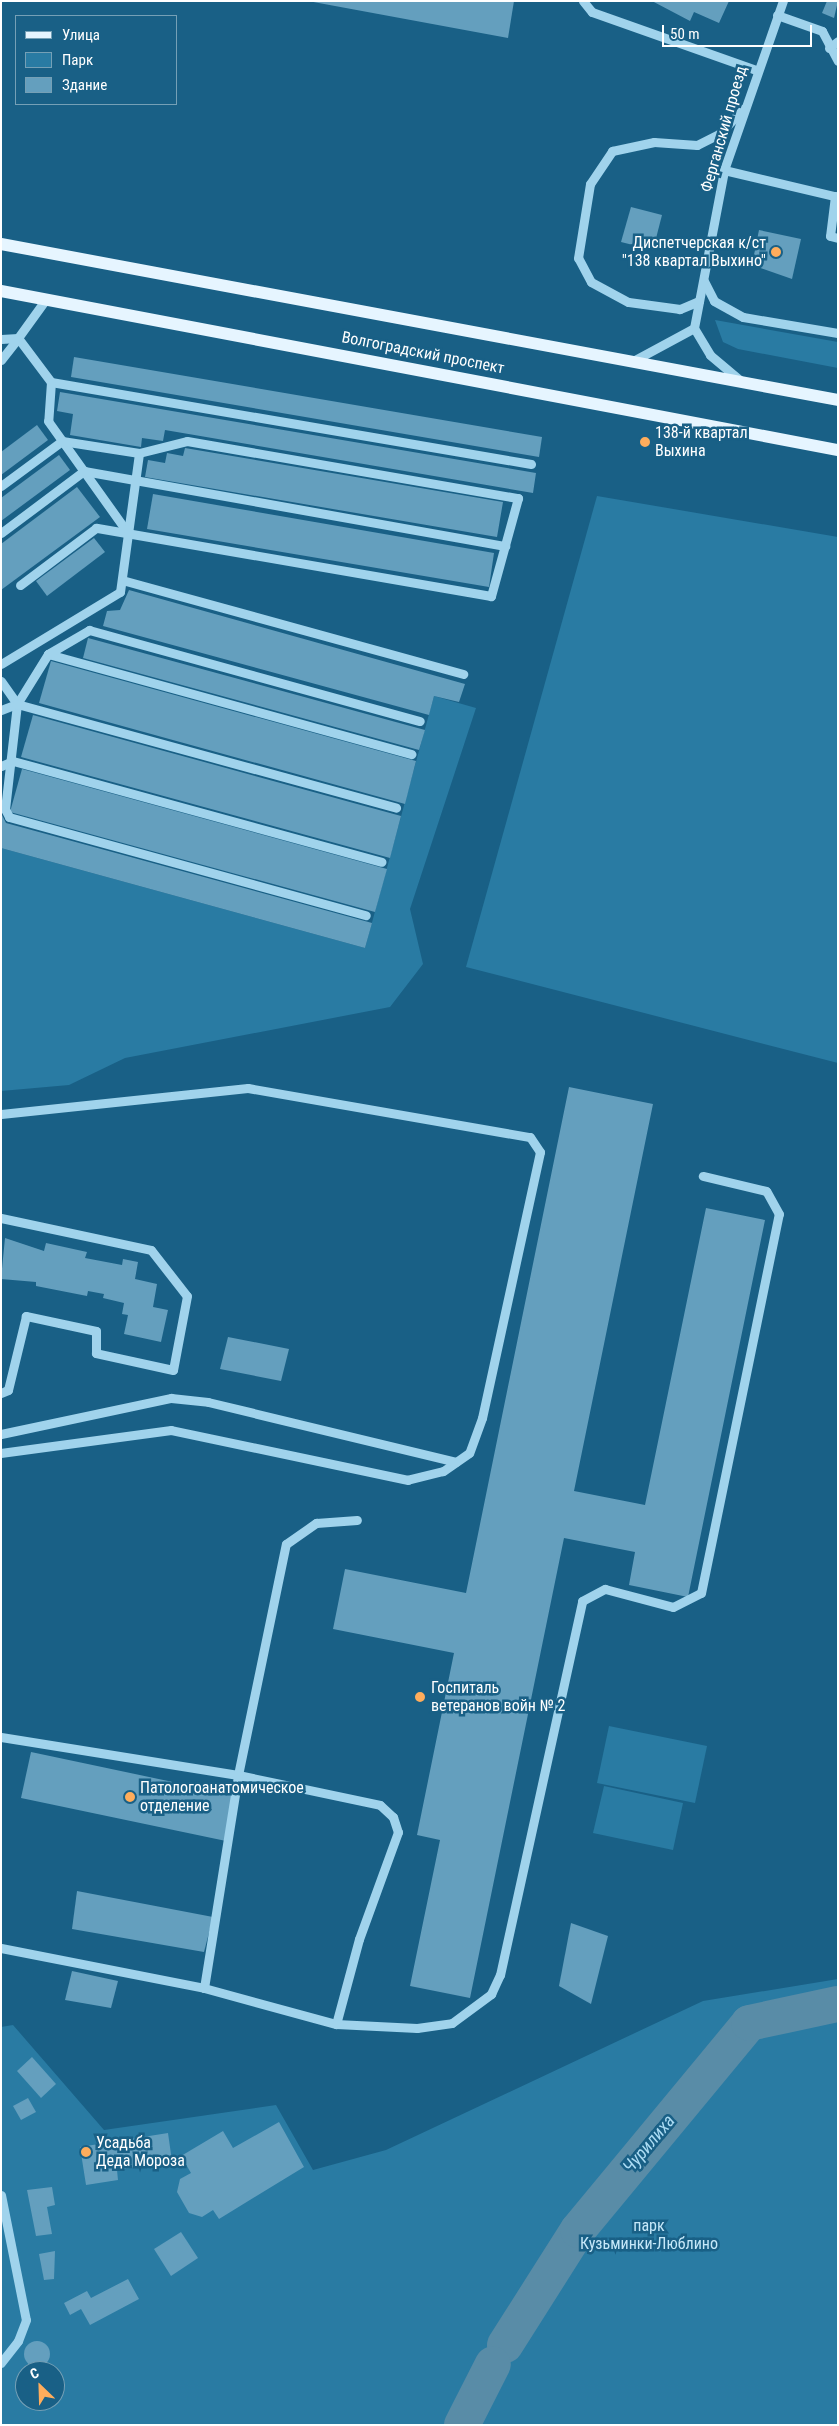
<!DOCTYPE html>
<meta charset="utf-8">
<style>
body{margin:0}
#map{position:relative;width:839px;height:2426px;overflow:hidden;background:#196086;font-family:"Roboto Condensed",sans-serif}
div>[style]{position:absolute}
.green>*{inset:0;background:#297ba3}
.river>*{height:36px;margin:-18px;padding:0 18px;transform-origin:18px;border-radius:18px;background:#598ca7}
.building>*{inset:0;background:#649fbe}
.round{border-radius:50%}
.minor>*{height:9px;margin:-4.5px;padding:0 4.5px;transform-origin:4.5px;border-radius:4.5px;background:#a0d3ec}
.major>*{height:12px;margin:-6px;padding:0 6px;transform-origin:6px;border-radius:6px;background:#e6f5ff}
.dots>*{width:14px;height:14px;translate:-50% -50%;box-sizing:border-box;border:2px solid #196086;border-radius:50%}
span{translate:-50% -50%;white-space:nowrap;text-align:center;line-height:1.15;-webkit-text-stroke:5px #196086;paint-order:stroke}
.street-label{font-size:16px;color:#fff}
.poi-label{font-size:16px;color:#fff}
.right{translate:-100% -50%;text-align:right}
.left{translate:0 -50%;text-align:left}
.park-label{font-size:16px;color:#c6e8f9}
.water-label{font-size:18px;color:#acdcf4;font-style:italic}
.frame{position:absolute;inset:0;border:2px solid #fff;pointer-events:none}
.legend{position:absolute;left:15px;top:15px;width:162px;height:90px;box-sizing:border-box;background:#196086;border:1px solid #75a0b6;margin:0;padding:6px 9px;list-style:none;font-size:15px;color:#fff}
.legend li{display:flex;align-items:center;gap:10px;height:25px}
.legend b{width:25px;border:1px solid #75a0b6}
.north{position:absolute;left:15px;top:2361px;width:50px;height:50px;box-sizing:border-box;background:#196086;border:1px solid #75a0b6;border-radius:50%;rotate:336deg;font-size:14px;font-weight:700;line-height:20px;text-align:center;color:#fff}
.north::after{content:'';display:block;margin:auto;width:18px;height:22px;background:#ffad5c;clip-path:polygon(50% 0,100% 100%,50% 72%,0 100%)}
.scale{position:absolute;left:662px;top:25px;width:150px;height:22px;box-sizing:border-box;border:2px solid #fff;border-top:0;padding-left:6px;font-size:15px;line-height:18px;white-space:nowrap;color:#fff;-webkit-text-stroke:4px #196086;paint-order:stroke}
</style>
<div id="map">
<div class="green">
<div style="clip-path:polygon(715px 320px,838px 342px,838px 368px,738px 349px,723px 342px)"></div>
<div style="clip-path:polygon(597px 496px,838px 537px,838px 1063px,466px 967px)"></div>
<div style="clip-path:polygon(434px 696px,476px 708px,410px 909px,423px 964px,390px 1007px,125px 1058px,69px 1085px,1px 1091px,1px 848px,365px 948px)"></div>
<div style="clip-path:polygon(609px 1726px,707px 1746px,695px 1803px,597px 1783px)"></div>
<div style="clip-path:polygon(604px 1786px,683px 1803px,673px 1850px,593px 1833px)"></div>
<div style="clip-path:polygon(evenodd,838px 1979px,838px 2425px,1px 2425px,1px 2027px,13px 2025px,104px 2130px,276px 2105px,313px 2170px,386px 2150px,703px 2001px,838px 1979px,25px 2371px,55px 2371px,55px 2401px,25px 2401px,25px 2371px)"></div>
</div>
<div class="river">
<div style="left:505px;top:2345px;width:136px;rotate:-57.6deg"></div>
<div style="left:578px;top:2230px;width:268px;rotate:-50.4deg"></div>
<div style="left:749px;top:2023px;width:91px;rotate:-12.1deg"></div>
<div style="left:462px;top:2425px;width:68px;rotate:-63.1deg"></div>
</div>
<div class="building">
<div style="clip-path:polygon(308px 1px,514px 1px,508px 38px)"></div>
<div style="clip-path:polygon(652px 1px,729px 1px,719px 23px,694px 12px,690px 21px)"></div>
<div style="clip-path:polygon(827px 1px,838px 1px,834px 18px,822px 13px)"></div>
<div style="clip-path:polygon(631px 207px,662px 215px,653px 250px,621px 242px)"></div>
<div style="clip-path:polygon(759px 230px,801px 239px,792px 279px,752px 265px)"></div>
<div style="clip-path:polygon(74px 357px,542px 437px,539px 457px,71px 377px)"></div>
<div style="clip-path:polygon(60px 392px,536px 473px,533px 493px,165px 430px,163px 441px,142px 438px,141px 447px,70px 435px,73px 414px,57px 411px)"></div>
<div style="clip-path:polygon(37px 425px,48px 440px,1px 475px,1px 452px)"></div>
<div style="clip-path:polygon(185px 448px,503px 502px,497px 537px,145px 477px,148px 460px,165px 463px,167px 453px,183px 456px)"></div>
<div style="clip-path:polygon(59px 455px,70px 470px,1px 521px,1px 498px)"></div>
<div style="clip-path:polygon(77px 487px,100px 517px,1px 590px,1px 544px)"></div>
<div style="clip-path:polygon(153px 494px,494px 553px,489px 587px,147px 529px)"></div>
<div style="clip-path:polygon(94px 538px,105px 552px,47px 596px,36px 581px)"></div>
<div style="clip-path:polygon(129px 590px,465px 684px,459px 702px,434px 696px,429px 715px,103px 626px,107px 611px,120px 610px)"></div>
<div style="clip-path:polygon(88px 638px,425px 730px,419px 750px,83px 658px)"></div>
<div style="clip-path:polygon(51px 661px,416px 761px,405px 804px,39px 703px)"></div>
<div style="clip-path:polygon(33px 715px,401px 816px,390px 858px,21px 757px)"></div>
<div style="clip-path:polygon(22px 769px,387px 869px,375px 912px,10px 812px)"></div>
<div style="clip-path:polygon(1px 813px,6px 823px,372px 923px,365px 948px,1px 848px)"></div>
<div style="clip-path:polygon(569px 1087px,653px 1104px,574px 1491px,645px 1505px,706px 1208px,765px 1220px,688px 1597px,629px 1585px,635px 1552px,564px 1538px,470px 1998px,410px 1986px,440px 1840px,417px 1835px,454px 1653px,333px 1629px,345px 1569px,466px 1593px)"></div>
<div style="clip-path:polygon(5px 1238px,44px 1251px,46px 1243px,87px 1252px,85px 1258px,122px 1265px,123px 1259px,138px 1262px,135px 1279px,157px 1284px,153px 1307px,168px 1310px,161px 1342px,124px 1334px,128px 1315px,122px 1314px,124px 1303px,103px 1298px,104px 1294px,88px 1291px,87px 1296px,36px 1286px,36px 1282px,1px 1279px)"></div>
<div style="clip-path:polygon(228px 1337px,289px 1349px,281px 1381px,220px 1369px)"></div>
<div style="clip-path:polygon(31px 1752px,239px 1796px,226px 1841px,21px 1798px)"></div>
<div style="clip-path:polygon(77px 1891px,213px 1917px,204px 1952px,72px 1929px)"></div>
<div style="clip-path:polygon(571px 1923px,608px 1936px,591px 2004px,559px 1986px)"></div>
<div style="clip-path:polygon(72px 1971px,118px 1981px,111px 2008px,65px 2000px)"></div>
<div style="clip-path:polygon(32px 2057px,56px 2084px,41px 2098px,17px 2071px)"></div>
<div style="clip-path:polygon(28px 2098px,36px 2112px,21px 2120px,13px 2106px)"></div>
<div style="clip-path:polygon(279px 2122px,304px 2167px,219px 2219px,213px 2210px,202px 2217px,189px 2213px,177px 2192px,180px 2179px,191px 2173px,181px 2156px,223px 2131px,233px 2148px)"></div>
<div style="clip-path:polygon(168px 2133px,172px 2161px,117px 2170px,118px 2180px,86px 2185px,80px 2147px)"></div>
<div style="clip-path:polygon(52px 2187px,55px 2205px,47px 2207px,52px 2234px,36px 2236px,27px 2190px)"></div>
<div style="clip-path:polygon(181px 2232px,198px 2258px,171px 2276px,154px 2249px)"></div>
<div style="clip-path:polygon(55px 2251px,54px 2279px,44px 2280px,39px 2254px)"></div>
<div style="clip-path:polygon(128px 2279px,139px 2299px,90px 2325px,81px 2309px,70px 2315px,64px 2303px,87px 2291px,91px 2298px)"></div>
<div class="round" style="left:24px;top:2341px;width:26px;height:26px"></div>
</div>
<div class="minor">
<div style="left:583px;top:1px;width:14px;rotate:51deg"></div>
<div style="left:592px;top:12px;width:174px;rotate:19.5deg"></div>
<div style="left:777px;top:15px;width:48px;rotate:19.6deg"></div>
<div style="left:822px;top:31px;width:34px;rotate:62deg"></div>
<div style="left:829px;top:48px;width:11px;rotate:-38deg"></div>
<div style="left:724px;top:170px;width:117px;rotate:13.3deg"></div>
<div style="left:835px;top:196px;width:40px;rotate:97.1deg"></div>
<div style="left:830px;top:236px;width:8px;rotate:14deg"></div>
<div style="left:704px;top:281px;width:22px;rotate:63deg"></div>
<div style="left:714px;top:301px;width:33px;rotate:29deg"></div>
<div style="left:743px;top:317px;width:96px;rotate:9.6deg"></div>
<div style="left:46px;top:299px;width:48px;rotate:125.7deg"></div>
<div style="left:18px;top:338px;width:55px;rotate:53.1deg"></div>
<div style="left:51px;top:382px;width:487px;rotate:9.7deg"></div>
<div style="left:699px;top:301px;width:21px;rotate:157deg"></div>
<div style="left:680px;top:309px;width:52px;rotate:-172.3deg"></div>
<div style="left:628px;top:302px;width:42px;rotate:-151.6deg"></div>
<div style="left:591px;top:282px;width:27px;rotate:-118deg"></div>
<div style="left:578px;top:258px;width:75px;rotate:-80.8deg"></div>
<div style="left:590px;top:184px;width:40px;rotate:-56deg"></div>
<div style="left:612px;top:151px;width:43px;rotate:-12.1deg"></div>
<div style="left:654px;top:142px;width:43px;rotate:4deg"></div>
<div style="left:697px;top:145px;width:25px;rotate:-27deg"></div>
<div style="left:719px;top:134px;width:35px;rotate:-46deg"></div>
<div style="left:694px;top:328px;width:161px;rotate:-79.2deg"></div>
<div style="left:724px;top:170px;width:179px;rotate:-70.8deg"></div>
<div style="left:694px;top:328px;width:31px;rotate:59deg"></div>
<div style="left:710px;top:355px;width:40px;rotate:40deg"></div>
<div style="left:1px;top:339px;width:17px;rotate:-3deg"></div>
<div style="left:1px;top:360px;width:28px;rotate:-52deg"></div>
<div style="left:633px;top:361px;width:69px;rotate:-28.4deg"></div>
<div style="left:51px;top:382px;width:39px;rotate:94deg"></div>
<div style="left:48px;top:421px;width:138px;rotate:54.5deg"></div>
<div style="left:1px;top:486px;width:76px;rotate:-36.4deg"></div>
<div style="left:62px;top:441px;width:78px;rotate:8.9deg"></div>
<div style="left:139px;top:453px;width:49px;rotate:-14deg"></div>
<div style="left:187px;top:441px;width:336px;rotate:9.8deg"></div>
<div style="left:518px;top:498px;width:102px;rotate:105.4deg"></div>
<div style="left:491px;top:596px;width:401px;rotate:-170.2deg"></div>
<div style="left:96px;top:528px;width:95px;rotate:143.1deg"></div>
<div style="left:1px;top:533px;width:104px;rotate:-36.8deg"></div>
<div style="left:84px;top:471px;width:428px;rotate:10.1deg"></div>
<div style="left:122px;top:580px;width:354px;rotate:15.4deg"></div>
<div style="left:48px;top:654px;width:377px;rotate:15.4deg"></div>
<div style="left:1px;top:664px;width:139px;rotate:-31.2deg"></div>
<div style="left:120px;top:592px;width:140px;rotate:-82.2deg"></div>
<div style="left:1px;top:681px;width:28px;rotate:55deg"></div>
<div style="left:17px;top:704px;width:106px;rotate:96.5deg"></div>
<div style="left:5px;top:809px;width:9px;rotate:63deg"></div>
<div style="left:9px;top:817px;width:370px;rotate:15.4deg"></div>
<div style="left:17px;top:704px;width:59px;rotate:-58.2deg"></div>
<div style="left:48px;top:654px;width:48px;rotate:-30.3deg"></div>
<div style="left:89px;top:630px;width:343px;rotate:15.4deg"></div>
<div style="left:1px;top:710px;width:17px;rotate:-21deg"></div>
<div style="left:17px;top:704px;width:393px;rotate:15.3deg"></div>
<div style="left:1px;top:766px;width:13px;rotate:-23deg"></div>
<div style="left:13px;top:761px;width:382px;rotate:15.3deg"></div>
<div style="left:1px;top:1114px;width:248px;rotate:-6deg"></div>
<div style="left:248px;top:1088px;width:286px;rotate:9.9deg"></div>
<div style="left:530px;top:1137px;width:18px;rotate:56deg"></div>
<div style="left:540px;top:1152px;width:272px;rotate:102.3deg"></div>
<div style="left:482px;top:1418px;width:37px;rotate:110deg"></div>
<div style="left:469px;top:1453px;width:32px;rotate:145deg"></div>
<div style="left:443px;top:1471px;width:36px;rotate:166deg"></div>
<div style="left:408px;top:1480px;width:242px;rotate:-168.1deg"></div>
<div style="left:171px;top:1430px;width:172px;rotate:172.3deg"></div>
<div style="left:1px;top:1218px;width:153px;rotate:12deg"></div>
<div style="left:151px;top:1250px;width:58px;rotate:52deg"></div>
<div style="left:187px;top:1296px;width:75px;rotate:100.7deg"></div>
<div style="left:173px;top:1370px;width:79px;rotate:-167.6deg"></div>
<div style="left:96px;top:1353px;width:22px;rotate:-90deg"></div>
<div style="left:96px;top:1331px;width:72px;rotate:-167.9deg"></div>
<div style="left:26px;top:1316px;width:76px;rotate:103.7deg"></div>
<div style="left:8px;top:1390px;width:8px;rotate:157deg"></div>
<div style="left:1px;top:1434px;width:174px;rotate:-12deg"></div>
<div style="left:171px;top:1398px;width:37px;rotate:6deg"></div>
<div style="left:208px;top:1402px;width:255px;rotate:13.6deg"></div>
<div style="left:1px;top:1737px;width:240px;rotate:9.1deg"></div>
<div style="left:238px;top:1775px;width:145px;rotate:11.9deg"></div>
<div style="left:380px;top:1805px;width:18px;rotate:43deg"></div>
<div style="left:393px;top:1817px;width:16px;rotate:72deg"></div>
<div style="left:398px;top:1832px;width:114px;rotate:110deg"></div>
<div style="left:359px;top:1939px;width:88px;rotate:105.1deg"></div>
<div style="left:1px;top:1948px;width:207px;rotate:11.1deg"></div>
<div style="left:204px;top:1988px;width:137px;rotate:15.3deg"></div>
<div style="left:336px;top:2024px;width:81px;rotate:2.8deg"></div>
<div style="left:417px;top:2028px;width:35px;rotate:-8deg"></div>
<div style="left:452px;top:2023px;width:49px;rotate:-36.6deg"></div>
<div style="left:491px;top:1994px;width:21px;rotate:-65deg"></div>
<div style="left:500px;top:1975px;width:383px;rotate:-77.6deg"></div>
<div style="left:582px;top:1601px;width:26px;rotate:-28deg"></div>
<div style="left:605px;top:1589px;width:70px;rotate:14.8deg"></div>
<div style="left:673px;top:1607px;width:31px;rotate:-27deg"></div>
<div style="left:701px;top:1593px;width:387px;rotate:-78.4deg"></div>
<div style="left:779px;top:1214px;width:26px;rotate:-119deg"></div>
<div style="left:766px;top:1191px;width:65px;rotate:-166.6deg"></div>
<div style="left:204px;top:1988px;width:216px;rotate:-80.9deg"></div>
<div style="left:238px;top:1775px;width:236px;rotate:-78.3deg"></div>
<div style="left:286px;top:1544px;width:37px;rotate:-35deg"></div>
<div style="left:316px;top:1523px;width:41px;rotate:-4.2deg"></div>
<div style="left:1px;top:2195px;width:127px;rotate:78.7deg"></div>
<div style="left:26px;top:2320px;width:22px;rotate:111deg"></div>
<div style="left:18px;top:2341px;width:28px;rotate:128deg"></div>
</div>
<div class="major">
<div style="left:1px;top:244px;width:851px;rotate:10.56deg"></div>
<div style="left:1px;top:291px;width:852px;rotate:10.76deg"></div>
</div>
<div class="dots">
<div style="left:776px;top:252px;background:#ffad5c"></div>
<div style="left:645px;top:442px;background:#ffad5c"></div>
<div style="left:420px;top:1697px;background:#ffad5c"></div>
<div style="left:130px;top:1797px;background:#ffad5c"></div>
<div style="left:86px;top:2152px;background:#ffad5c"></div>
</div>
<div class="street-label">
<span style="left:724px;top:129px;rotate:-74deg">Ферганский проезд</span>
<span style="left:423px;top:353px;rotate:11deg">Волгоградский проспект</span>
</div>
<div class="poi-label">
<span class="right" style="left:766px;top:252px">Диспетчерская к/ст<br>"138 квартал Выхино"</span>
<span class="left" style="left:655px;top:442px">138-й квартал<br>Выхина</span>
<span class="left" style="left:431px;top:1697px">Госпиталь<br>ветеранов войн № 2</span>
<span class="left" style="left:140px;top:1797px">Патологоанатомическое<br>отделение</span>
<span class="left" style="left:96px;top:2152px">Усадьба<br>Деда Мороза</span>
</div>
<div class="park-label">
<span style="left:649px;top:2235px">парк<br>Кузьминки-Люблино</span>
</div>
<div class="water-label">
<span style="left:649px;top:2144px;rotate:-50deg">Чурилиха</span>
</div>
<div class="frame"></div>
<ul class="legend">
<li><b style="height:6px;background:#e6f5ff"></b>Улица</li>
<li><b style="height:14px;background:#297ba3"></b>Парк</li>
<li><b style="height:14px;background:#649fbe"></b>Здание</li>
</ul>
<div class="north">С</div>
<div class="scale">50 m</div>
</div>
